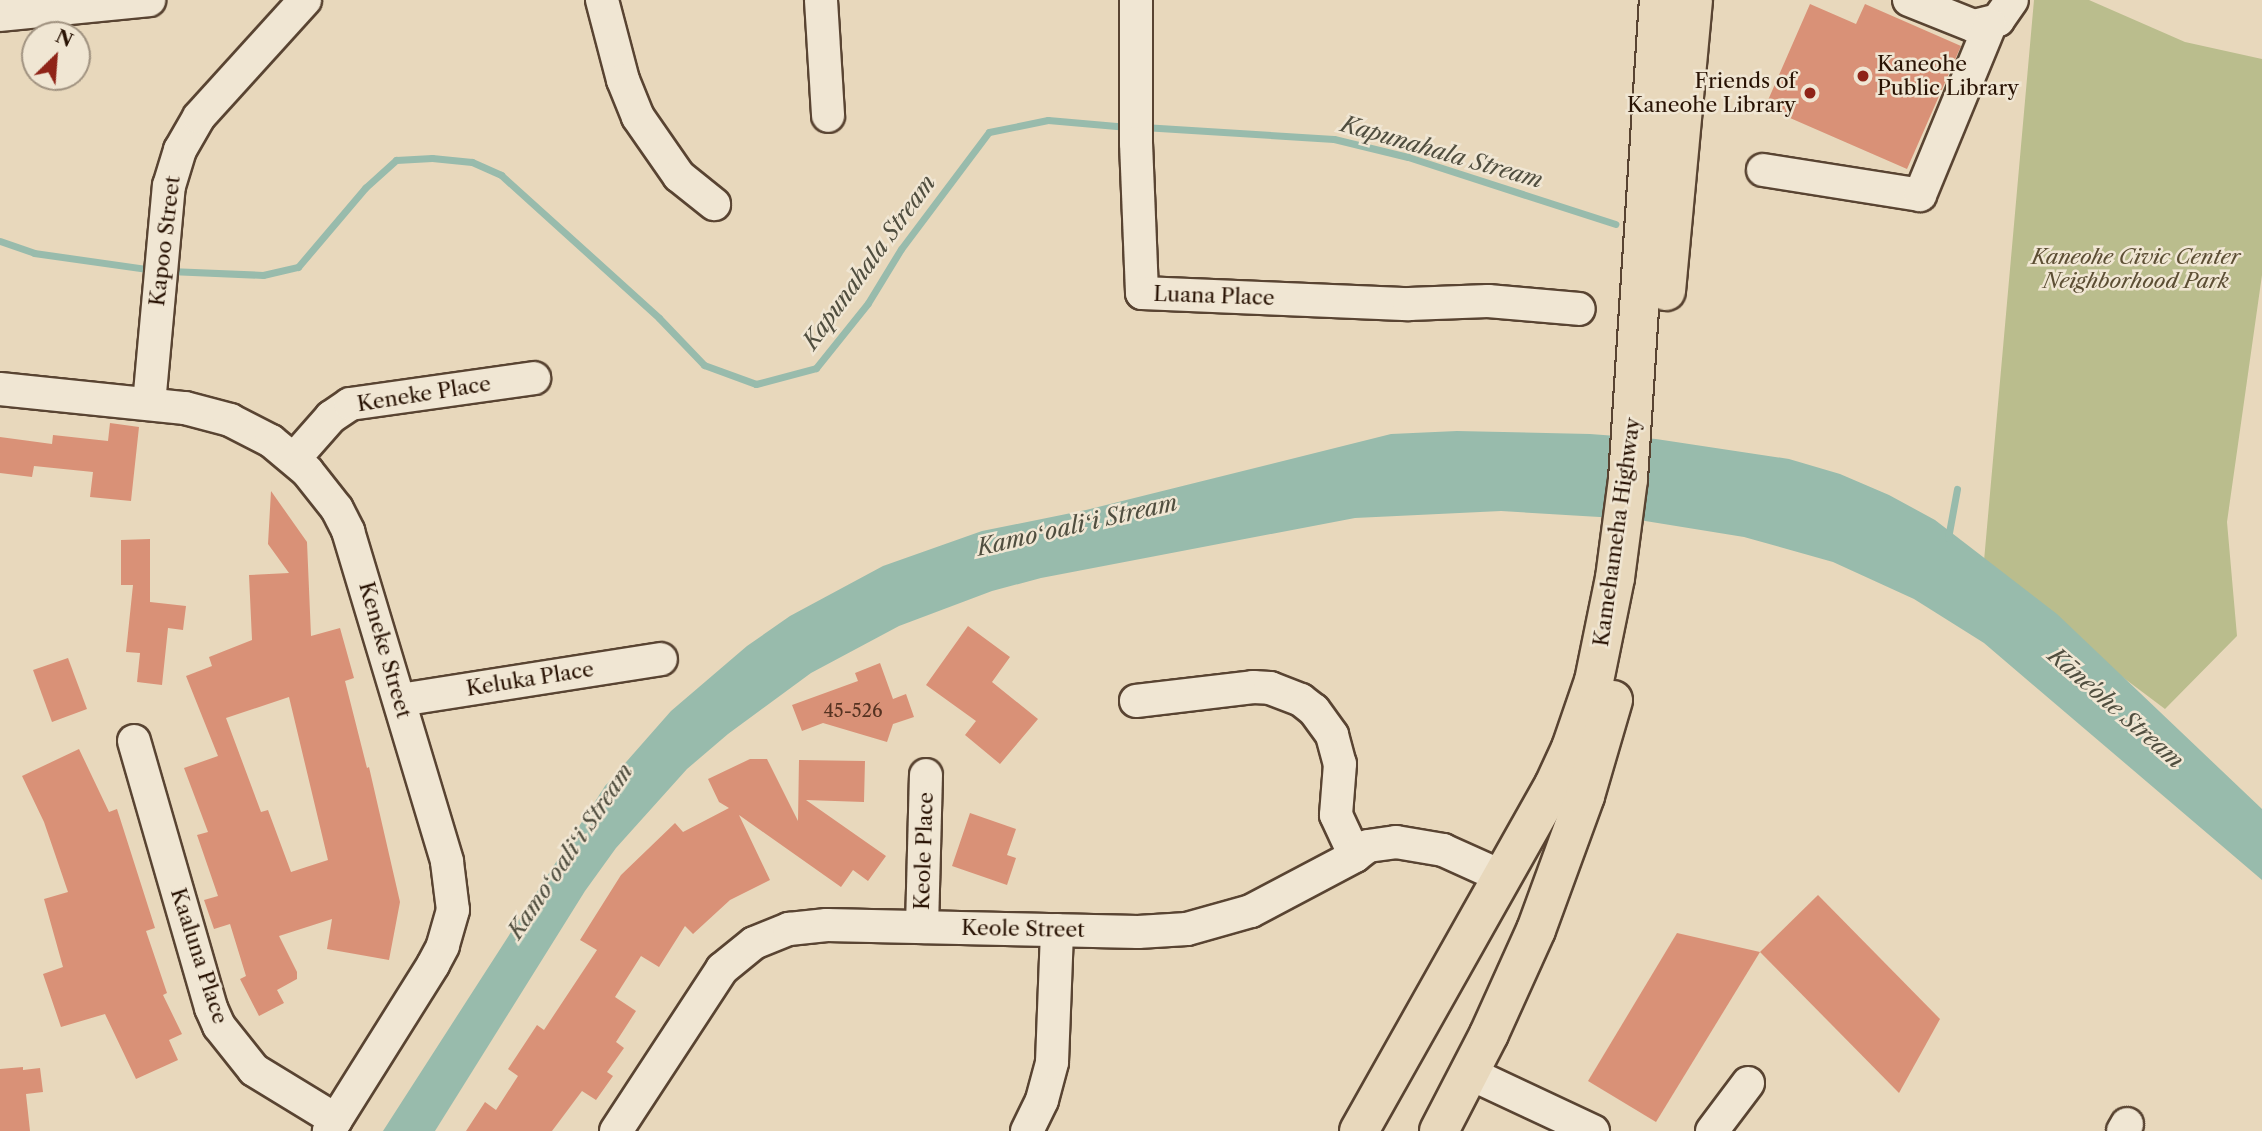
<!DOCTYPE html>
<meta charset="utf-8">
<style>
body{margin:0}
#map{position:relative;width:2262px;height:1131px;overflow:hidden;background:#e8d8bc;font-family:"Libre Caslon Text",serif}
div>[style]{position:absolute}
.green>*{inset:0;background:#babd8d}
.water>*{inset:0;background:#98bbac}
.stream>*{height:7px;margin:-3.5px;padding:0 3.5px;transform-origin:3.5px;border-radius:3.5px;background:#98bbac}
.building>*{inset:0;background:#d99177}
.roads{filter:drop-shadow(2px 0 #594432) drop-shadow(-2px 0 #594432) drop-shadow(0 2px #594432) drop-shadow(0 -2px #594432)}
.minor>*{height:32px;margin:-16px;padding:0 16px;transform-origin:16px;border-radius:16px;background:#f0e6d3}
.major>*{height:38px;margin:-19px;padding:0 19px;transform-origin:19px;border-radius:19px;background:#e8d8bc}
.dots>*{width:19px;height:19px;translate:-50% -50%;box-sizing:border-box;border:4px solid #f0e6d3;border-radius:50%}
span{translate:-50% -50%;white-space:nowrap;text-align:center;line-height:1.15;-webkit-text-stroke:5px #f0e6d3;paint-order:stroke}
.number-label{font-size:18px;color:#553221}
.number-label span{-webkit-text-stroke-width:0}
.poi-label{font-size:21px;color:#291304}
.left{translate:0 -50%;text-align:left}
.right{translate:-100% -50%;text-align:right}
.street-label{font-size:21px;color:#291304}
.park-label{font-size:21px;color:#5c4e34;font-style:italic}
.water-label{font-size:23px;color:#504e3f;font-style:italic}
.north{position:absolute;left:21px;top:21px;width:70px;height:70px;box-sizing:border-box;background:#f0e6d3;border:2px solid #a09280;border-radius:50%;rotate:25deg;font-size:19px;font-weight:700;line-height:28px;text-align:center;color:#291304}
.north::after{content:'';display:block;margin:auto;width:24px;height:32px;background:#8f2418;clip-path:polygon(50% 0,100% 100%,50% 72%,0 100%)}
</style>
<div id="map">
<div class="green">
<div style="clip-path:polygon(2034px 0,2089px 0,2185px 42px,2262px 59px,2262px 275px,2227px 522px,2237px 636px,2165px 709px,1983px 572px)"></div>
</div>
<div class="water">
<div style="clip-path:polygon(1457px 431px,1590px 434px,1656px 439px,1789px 459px,1840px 474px,1889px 495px,1935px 520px,2057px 614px,2262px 809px,2262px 880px,1984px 643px,1914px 599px,1833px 562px,1744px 537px,1633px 519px,1501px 511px,1355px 518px,1041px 578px,992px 591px,899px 626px,811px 673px,728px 734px,687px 769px,616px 848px,585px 891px,435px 1131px,383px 1131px,605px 786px,671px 711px,747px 646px,790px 616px,883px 566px,982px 531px,1086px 510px,1391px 434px)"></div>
</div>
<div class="stream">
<div style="left:1143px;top:127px;width:191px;rotate:3.6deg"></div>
<div style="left:1334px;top:139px;width:76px;rotate:13.7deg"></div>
<div style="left:1408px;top:157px;width:218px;rotate:17.9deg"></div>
<div style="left:0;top:241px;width:36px;rotate:19deg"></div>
<div style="left:34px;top:253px;width:120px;rotate:8.1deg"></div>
<div style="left:169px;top:271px;width:94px;rotate:2.4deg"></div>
<div style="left:263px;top:275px;width:36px;rotate:-13deg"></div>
<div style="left:298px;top:267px;width:104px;rotate:-49.7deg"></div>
<div style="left:365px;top:188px;width:42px;rotate:-42.1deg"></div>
<div style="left:396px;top:160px;width:36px;rotate:-3deg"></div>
<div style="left:432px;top:158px;width:40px;rotate:5.7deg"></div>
<div style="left:472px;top:162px;width:32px;rotate:24deg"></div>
<div style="left:501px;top:175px;width:213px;rotate:42.1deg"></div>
<div style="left:659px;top:318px;width:65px;rotate:46.2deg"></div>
<div style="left:704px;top:365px;width:55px;rotate:20.1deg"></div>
<div style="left:756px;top:384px;width:62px;rotate:-14.9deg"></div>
<div style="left:816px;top:368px;width:83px;rotate:-51.3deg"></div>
<div style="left:868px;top:303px;width:63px;rotate:-58.6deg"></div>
<div style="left:901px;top:249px;width:146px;rotate:-53.1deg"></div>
<div style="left:989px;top:132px;width:60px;rotate:-11.5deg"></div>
<div style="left:1048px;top:120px;width:80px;rotate:5deg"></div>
<div style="left:1948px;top:538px;width:50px;rotate:-79.6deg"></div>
</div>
<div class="building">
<div style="clip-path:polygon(1810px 4px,1856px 24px,1865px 4px,1961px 46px,1907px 169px,1765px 107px)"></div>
<div style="clip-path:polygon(110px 423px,139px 427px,131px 501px,90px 497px,93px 472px,34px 466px,32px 477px,0 473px,0 437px,52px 444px,53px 435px,108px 441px)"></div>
<div style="clip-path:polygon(evenodd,271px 491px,307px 542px,311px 636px,340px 628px,354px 678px,345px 681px,367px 768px,369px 767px,400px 902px,389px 960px,327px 949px,332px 919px,279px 936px,297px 972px,297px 979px,277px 990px,284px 1003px,259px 1016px,240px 979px,246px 976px,230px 924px,214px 929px,204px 900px,218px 896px,197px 835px,208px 832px,184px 768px,218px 756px,186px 676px,212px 666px,209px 657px,252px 640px,249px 575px,289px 573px,268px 544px,271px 491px,289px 697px,328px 860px,291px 872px,268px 810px,261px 812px,226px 718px,289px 697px)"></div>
<div style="clip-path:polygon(150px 539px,150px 602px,186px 606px,183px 630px,168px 628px,162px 685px,137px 682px,140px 653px,126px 652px,133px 585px,121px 585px,121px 540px)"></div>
<div style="clip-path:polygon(968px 626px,1010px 657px,992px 682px,1038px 719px,1000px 764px,965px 735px,976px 721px,926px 685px)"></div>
<div style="clip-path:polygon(68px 658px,87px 709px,52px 722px,33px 670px)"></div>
<div style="clip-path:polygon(880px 663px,893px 699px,906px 694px,914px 717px,893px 724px,887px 742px,823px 723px,802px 731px,792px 705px,858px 681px,855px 673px)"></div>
<div style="clip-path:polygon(79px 749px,109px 812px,117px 809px,155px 928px,146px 931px,167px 993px,163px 995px,182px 1034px,169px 1040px,178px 1060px,136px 1079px,105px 1014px,61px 1027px,43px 974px,63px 967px,44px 899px,68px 892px,44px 822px,22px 776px)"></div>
<div style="clip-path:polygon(750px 759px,767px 759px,798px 821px,799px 760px,865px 761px,864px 802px,806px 800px,886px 856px,868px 881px,853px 870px,841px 887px,739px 815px,770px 880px,730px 900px,693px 934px,685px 926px,659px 967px,641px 956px,615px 997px,636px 1011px,616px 1042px,624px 1048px,607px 1072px,613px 1076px,596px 1100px,582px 1091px,552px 1131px,466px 1131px,485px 1102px,496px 1110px,518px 1076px,508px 1069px,537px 1025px,544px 1030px,597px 950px,580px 940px,621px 875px,675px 823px,683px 832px,729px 808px,719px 802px,708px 779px)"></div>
<div style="clip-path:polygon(970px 813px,1016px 829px,1007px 855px,1016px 858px,1007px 885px,952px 866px)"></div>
<div style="clip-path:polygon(1818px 895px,1940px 1019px,1899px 1093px,1760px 952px)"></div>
<div style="clip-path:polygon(1677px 933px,1760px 952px,1656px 1122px,1588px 1081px)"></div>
<div style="clip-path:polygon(23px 1067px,23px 1070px,40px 1068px,43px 1092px,26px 1094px,30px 1131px,0 1131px,0 1069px)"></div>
</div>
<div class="roads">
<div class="minor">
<div style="left:602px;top:0;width:83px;rotate:75.3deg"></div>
<div style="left:623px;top:80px;width:40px;rotate:68deg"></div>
<div style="left:638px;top:117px;width:72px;rotate:55.2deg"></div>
<div style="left:679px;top:176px;width:45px;rotate:38.7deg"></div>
<div style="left:821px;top:0;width:116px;rotate:86.5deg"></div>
<div style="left:1136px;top:0;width:143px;rotate:90deg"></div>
<div style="left:1136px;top:143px;width:150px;rotate:87.7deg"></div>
<div style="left:1142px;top:293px;width:267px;rotate:2.4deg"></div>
<div style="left:1409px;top:304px;width:79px;rotate:-2.2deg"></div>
<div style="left:1488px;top:301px;width:91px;rotate:5deg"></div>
<div style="left:1909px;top:0;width:70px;rotate:21.8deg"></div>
<div style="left:1974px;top:26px;width:25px;rotate:-14deg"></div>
<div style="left:1998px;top:20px;width:24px;rotate:-55deg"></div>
<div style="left:0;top:15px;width:150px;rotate:-5.7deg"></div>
<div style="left:1763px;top:170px;width:159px;rotate:9deg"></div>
<div style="left:1920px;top:195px;width:184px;rotate:-67.6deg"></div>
<div style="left:0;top:389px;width:186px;rotate:5.9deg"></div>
<div style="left:185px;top:408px;width:47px;rotate:14.9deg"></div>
<div style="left:230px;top:420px;width:46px;rotate:27.1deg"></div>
<div style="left:271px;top:441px;width:47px;rotate:39.8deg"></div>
<div style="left:307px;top:471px;width:48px;rotate:51.7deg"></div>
<div style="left:337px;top:509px;width:25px;rotate:63deg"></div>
<div style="left:348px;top:531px;width:345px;rotate:73.3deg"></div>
<div style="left:447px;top:862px;width:48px;rotate:82.9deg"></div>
<div style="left:453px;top:910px;width:37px;rotate:106deg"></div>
<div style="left:443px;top:946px;width:21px;rotate:118deg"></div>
<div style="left:433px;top:965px;width:196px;rotate:122.1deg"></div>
<div style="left:149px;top:404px;width:219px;rotate:-84.8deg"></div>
<div style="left:169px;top:186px;width:38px;rotate:-73deg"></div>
<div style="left:180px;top:150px;width:38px;rotate:-60deg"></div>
<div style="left:199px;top:117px;width:158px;rotate:-47.8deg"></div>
<div style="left:294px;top:459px;width:56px;rotate:-48.6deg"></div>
<div style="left:331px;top:417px;width:23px;rotate:-34deg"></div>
<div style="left:350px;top:404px;width:186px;rotate:-8deg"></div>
<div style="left:400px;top:700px;width:264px;rotate:-8.9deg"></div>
<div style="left:1136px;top:701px;width:118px;rotate:-6.8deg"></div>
<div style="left:1253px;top:687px;width:17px;rotate:3deg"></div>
<div style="left:1270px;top:688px;width:33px;rotate:21deg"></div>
<div style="left:1301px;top:700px;width:16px;rotate:38deg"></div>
<div style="left:1314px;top:710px;width:31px;rotate:54deg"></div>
<div style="left:1332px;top:735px;width:30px;rotate:75deg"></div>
<div style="left:1340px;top:764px;width:51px;rotate:94.5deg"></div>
<div style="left:1336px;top:815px;width:45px;rotate:65.1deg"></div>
<div style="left:134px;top:741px;width:278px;rotate:73.9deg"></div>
<div style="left:211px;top:1008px;width:20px;rotate:66deg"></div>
<div style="left:219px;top:1026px;width:56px;rotate:51.5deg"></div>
<div style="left:254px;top:1070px;width:96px;rotate:31.4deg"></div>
<div style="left:922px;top:927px;width:152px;rotate:-88.5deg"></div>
<div style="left:1469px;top:1073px;width:137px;rotate:25.1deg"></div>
<div style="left:616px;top:1131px;width:194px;rotate:-56.8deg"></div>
<div style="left:722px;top:969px;width:41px;rotate:-39.1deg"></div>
<div style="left:754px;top:943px;width:38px;rotate:-22deg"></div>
<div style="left:789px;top:929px;width:38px;rotate:-6deg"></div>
<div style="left:827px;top:925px;width:311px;rotate:1.3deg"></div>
<div style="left:1138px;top:932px;width:49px;rotate:-3.5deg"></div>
<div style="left:1187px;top:929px;width:66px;rotate:-15.7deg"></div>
<div style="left:1251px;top:911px;width:118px;rotate:-27.9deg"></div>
<div style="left:1355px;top:856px;width:16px;rotate:-38deg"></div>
<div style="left:1368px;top:846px;width:28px;rotate:-8deg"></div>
<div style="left:1396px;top:842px;width:48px;rotate:9.7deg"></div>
<div style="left:1443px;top:850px;width:66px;rotate:24.2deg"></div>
<div style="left:1027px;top:1131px;width:34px;rotate:-64deg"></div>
<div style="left:1042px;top:1100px;width:39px;rotate:-75deg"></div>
<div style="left:1052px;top:1062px;width:132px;rotate:-87.8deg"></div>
<div style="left:1712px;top:1131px;width:60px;rotate:-53.1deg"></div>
<div style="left:2123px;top:1131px;width:8px;rotate:-60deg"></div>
</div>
<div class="major">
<div style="left:1666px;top:291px;width:292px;rotate:-84.7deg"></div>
<div style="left:1359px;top:1131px;width:397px;rotate:-60.6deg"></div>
<div style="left:1554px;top:785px;width:41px;rotate:-65.3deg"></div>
<div style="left:1571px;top:748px;width:71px;rotate:-71.1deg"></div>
<div style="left:1594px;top:681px;width:105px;rotate:-78.5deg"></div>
<div style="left:1615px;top:578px;width:100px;rotate:-82.5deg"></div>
<div style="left:1628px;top:479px;width:480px;rotate:-86.3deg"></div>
<div style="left:1439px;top:1131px;width:109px;rotate:-62.7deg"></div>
<div style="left:1489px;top:1034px;width:114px;rotate:-65.7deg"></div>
<div style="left:1536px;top:930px;width:143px;rotate:-69.9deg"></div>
<div style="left:1585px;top:796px;width:100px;rotate:-73.7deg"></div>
</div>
</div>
<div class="dots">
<div style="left:1863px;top:76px;background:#8f2418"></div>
<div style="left:1810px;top:93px;background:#8f2418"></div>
</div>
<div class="number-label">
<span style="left:853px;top:711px">45-526</span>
</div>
<div class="poi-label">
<span class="left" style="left:1877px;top:76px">Kaneohe<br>Public Library</span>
<span class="right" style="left:1796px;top:93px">Friends of<br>Kaneohe Library</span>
</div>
<div class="street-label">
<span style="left:165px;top:241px;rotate:-83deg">Kapoo Street</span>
<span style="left:1214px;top:296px;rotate:2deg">Luana Place</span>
<span style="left:424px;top:394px;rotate:-9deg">Keneke Place</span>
<span style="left:1617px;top:532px;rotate:-82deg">Kamehameha Highway</span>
<span style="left:385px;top:650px;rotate:74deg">Keneke Street</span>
<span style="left:530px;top:679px;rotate:-9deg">Keluka Place</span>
<span style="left:924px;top:851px;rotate:-88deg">Keole Place</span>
<span style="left:1023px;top:929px;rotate:1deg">Keole Street</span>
<span style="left:199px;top:956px;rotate:72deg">Kaaluna Place</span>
</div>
<div class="park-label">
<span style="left:2136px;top:269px">Kaneohe Civic Center<br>Neighborhood Park</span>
</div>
<div class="water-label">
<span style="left:1442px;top:152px;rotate:16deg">Kapunahala Stream</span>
<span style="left:869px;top:262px;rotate:-54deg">Kapunahala Stream</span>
<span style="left:1077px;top:525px;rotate:-13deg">Kamoʻoaliʻi Stream</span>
<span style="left:2116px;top:708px;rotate:41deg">Kāne'ohe Stream</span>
<span style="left:570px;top:851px;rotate:-56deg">Kamoʻoaliʻi Stream</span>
</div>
<div class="north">N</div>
</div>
